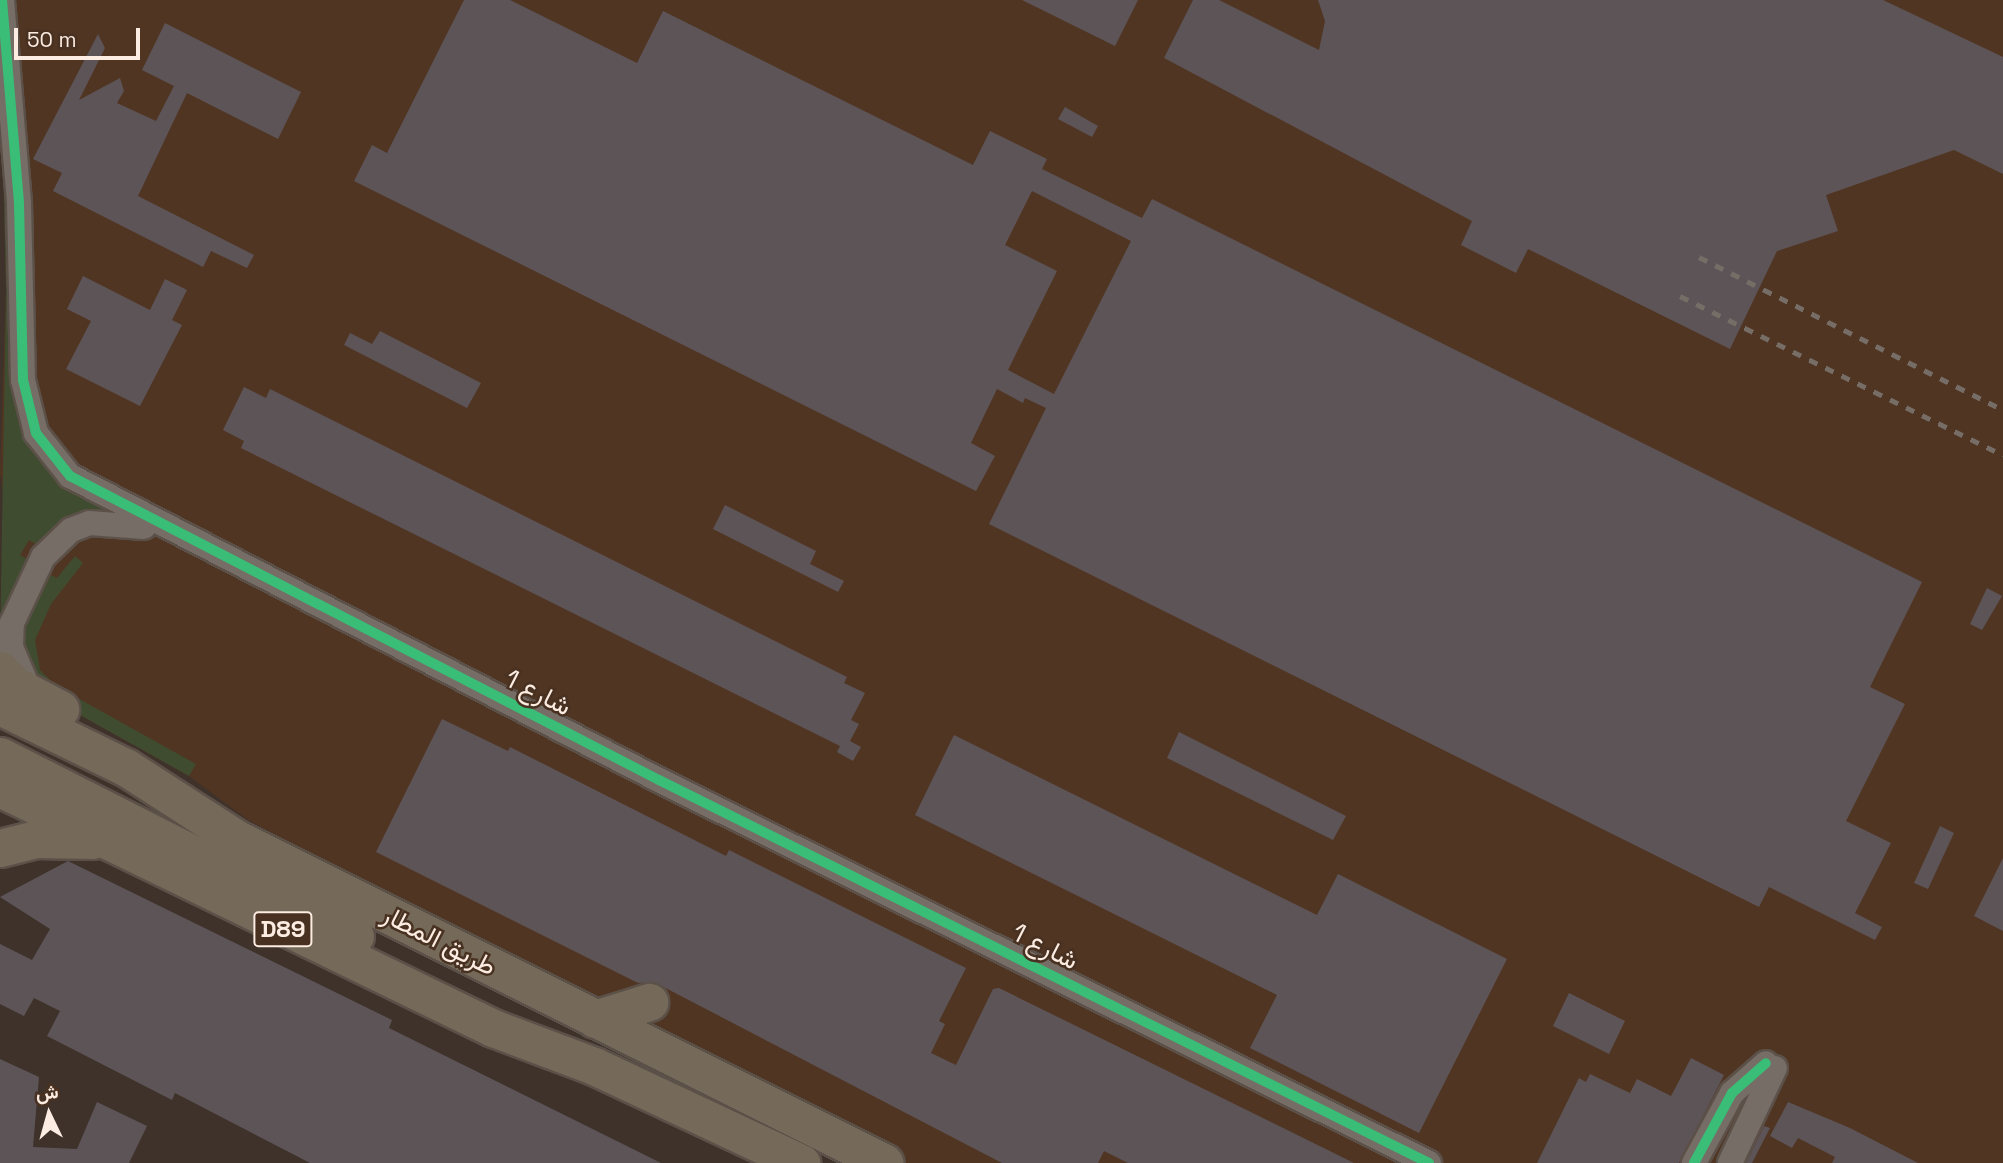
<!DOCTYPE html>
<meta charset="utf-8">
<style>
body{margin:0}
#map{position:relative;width:2003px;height:1163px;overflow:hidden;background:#3f322a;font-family:"Space Grotesk",Vazirmatn,sans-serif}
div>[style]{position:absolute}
.built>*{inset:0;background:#503522}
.green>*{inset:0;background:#404c2f}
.building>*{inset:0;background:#5d5458}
.roads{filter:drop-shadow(2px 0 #5c5149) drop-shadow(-2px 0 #5c5149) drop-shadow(0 2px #5c5149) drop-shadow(0 -2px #5c5149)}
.minor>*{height:24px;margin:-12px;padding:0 12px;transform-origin:12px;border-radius:12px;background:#766d66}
.highway>*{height:37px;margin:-18.5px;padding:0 18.5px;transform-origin:18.5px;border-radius:18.5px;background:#756a59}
.rail>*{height:5px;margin-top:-2.5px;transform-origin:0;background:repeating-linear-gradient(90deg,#766d66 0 9px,transparent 0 18px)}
.cycleway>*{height:10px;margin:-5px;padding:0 5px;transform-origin:5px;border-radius:5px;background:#3abd76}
span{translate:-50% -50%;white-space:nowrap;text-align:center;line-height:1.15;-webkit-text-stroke:5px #483121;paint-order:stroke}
.shield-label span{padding:2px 5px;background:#483121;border:2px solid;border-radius:5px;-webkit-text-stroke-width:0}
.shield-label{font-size:24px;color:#fcece2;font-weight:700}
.street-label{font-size:26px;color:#fcece2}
.north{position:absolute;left:14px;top:1079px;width:70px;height:70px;-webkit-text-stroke:5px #483121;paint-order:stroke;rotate:355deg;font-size:19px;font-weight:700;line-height:28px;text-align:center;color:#fcece2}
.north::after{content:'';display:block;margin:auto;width:24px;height:32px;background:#fcece2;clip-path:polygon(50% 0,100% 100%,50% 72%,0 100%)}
.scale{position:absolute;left:14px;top:28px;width:126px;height:32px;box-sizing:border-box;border:4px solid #fcece2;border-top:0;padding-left:9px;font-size:21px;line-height:24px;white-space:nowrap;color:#fcece2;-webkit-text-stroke:5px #483121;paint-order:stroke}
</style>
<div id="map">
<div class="built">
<div style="clip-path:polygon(0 0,2003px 0,2003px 1163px,898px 1163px,248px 820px,189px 776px,39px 692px,0 473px,6px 291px)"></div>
</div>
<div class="green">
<div style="clip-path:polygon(0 37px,31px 445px,64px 487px,106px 511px,61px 524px,39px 546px,29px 540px,20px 555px,30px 561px,0 645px,6px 291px)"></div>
<div style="clip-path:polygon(75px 556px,83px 563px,51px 604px,35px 640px,40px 670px,56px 686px,196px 764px,189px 776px,39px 692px,20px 636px,51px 575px,57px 578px)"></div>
</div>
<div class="building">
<div style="clip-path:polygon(evenodd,464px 0,510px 0,637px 63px,663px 11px,973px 165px,990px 131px,1047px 159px,1042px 169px,1142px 218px,1152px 199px,1922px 582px,1870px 687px,1905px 704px,1846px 821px,1891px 843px,1855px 913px,1882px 927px,1875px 940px,1769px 887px,1759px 907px,989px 524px,1046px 408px,1025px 398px,1023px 403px,997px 389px,971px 443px,995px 456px,976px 491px,354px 181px,372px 145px,387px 153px,464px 0,1032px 191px,1131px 241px,1054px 394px,1008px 370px,1057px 271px,1005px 245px,1032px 191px)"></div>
<div style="clip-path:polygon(1022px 0,1138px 0,1115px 46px)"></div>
<div style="clip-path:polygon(1193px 0,1219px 0,1319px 50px,1325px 21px,1318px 0,1883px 0,2003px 57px,2003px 174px,1954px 150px,1826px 195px,1838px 231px,1777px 251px,1730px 349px,1528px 249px,1516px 273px,1461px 245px,1472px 221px,1164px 58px)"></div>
<div style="clip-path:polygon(165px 23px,301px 92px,278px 139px,187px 93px,138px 196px,254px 255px,247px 268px,211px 251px,203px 267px,53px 191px,62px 173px,33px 159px,98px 34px,105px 48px,79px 100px,120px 78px,124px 91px,117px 103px,156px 121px,174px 86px,142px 70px)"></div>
<div style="clip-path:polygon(1065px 107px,1098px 126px,1092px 137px,1058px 119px)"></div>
<div style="clip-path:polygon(83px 276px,150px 310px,165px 279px,187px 290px,172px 320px,182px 325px,140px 406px,66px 369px,91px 321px,67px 309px)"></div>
<div style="clip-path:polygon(380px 331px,481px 383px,467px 408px,344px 345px,350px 333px,372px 344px)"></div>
<div style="clip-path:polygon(244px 387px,266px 398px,270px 389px,847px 677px,844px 683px,865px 693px,851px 720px,859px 724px,850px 741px,861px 747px,853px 761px,837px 752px,840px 746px,241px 448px,244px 441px,223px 430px)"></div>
<div style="clip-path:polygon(725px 505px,816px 551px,810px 564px,844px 581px,838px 592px,713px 529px)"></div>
<div style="clip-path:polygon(1987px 588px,2002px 596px,1982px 630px,1970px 624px)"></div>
<div style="clip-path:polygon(442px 719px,508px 751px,510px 747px,726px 856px,729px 850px,966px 968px,939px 1021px,945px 1024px,931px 1053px,956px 1065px,993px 989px,999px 988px,1354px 1163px,1128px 1163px,1104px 1151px,1098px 1163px,1002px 1163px,654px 982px,638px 983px,376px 852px)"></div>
<div style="clip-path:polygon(1179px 732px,1346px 816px,1333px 840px,1167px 758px)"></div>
<div style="clip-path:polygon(954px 735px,1317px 915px,1338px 874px,1507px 959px,1419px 1133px,1250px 1048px,1277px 995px,915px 815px)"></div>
<div style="clip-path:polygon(1940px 826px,1954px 833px,1928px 889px,1914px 883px)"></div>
<div style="clip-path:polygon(2003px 858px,2003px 931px,1974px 916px)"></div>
<div style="clip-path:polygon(68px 861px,392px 1020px,389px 1028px,661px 1163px,310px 1163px,175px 1093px,172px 1100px,47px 1036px,60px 1011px,34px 998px,24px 1016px,0 1004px,0 944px,32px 960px,50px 929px,0 897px)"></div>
<div style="clip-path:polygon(1569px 993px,1625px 1021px,1609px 1054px,1553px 1026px)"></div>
<div style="clip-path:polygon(1691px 1058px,1724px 1075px,1679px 1163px,1537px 1163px,1579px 1078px,1586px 1082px,1590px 1074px,1630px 1093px,1637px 1079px,1671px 1096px)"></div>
<div style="clip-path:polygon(0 1059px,39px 1077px,33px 1147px,77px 1149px,97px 1102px,147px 1126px,129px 1163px,0 1163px)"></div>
<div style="clip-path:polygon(1788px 1102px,1850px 1128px,1918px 1163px,1832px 1163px,1835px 1157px,1798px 1138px,1792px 1148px,1770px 1136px)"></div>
<div style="clip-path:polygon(1764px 1126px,1770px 1128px,1752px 1163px,1746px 1163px)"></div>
</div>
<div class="roads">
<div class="minor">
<div style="left:2px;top:0;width:205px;rotate:85.2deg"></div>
<div style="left:19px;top:204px;width:176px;rotate:88.7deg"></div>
<div style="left:23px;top:380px;width:55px;rotate:76.2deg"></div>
<div style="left:36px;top:433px;width:55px;rotate:51.7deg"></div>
<div style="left:70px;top:476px;width:663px;rotate:27.3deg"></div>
<div style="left:659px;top:780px;width:860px;rotate:26.45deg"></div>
<div style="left:27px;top:685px;width:41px;rotate:-112.8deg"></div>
<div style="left:11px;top:647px;width:24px;rotate:-88deg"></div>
<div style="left:12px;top:623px;width:73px;rotate:-64.8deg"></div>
<div style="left:43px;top:557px;width:39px;rotate:-44deg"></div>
<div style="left:71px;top:530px;width:19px;rotate:-21deg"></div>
<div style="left:89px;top:523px;width:55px;rotate:4.2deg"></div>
<div style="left:1694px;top:1163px;width:80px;rotate:-61.5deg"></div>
<div style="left:1732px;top:1093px;width:45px;rotate:-41.4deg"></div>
<div style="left:1730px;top:1163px;width:105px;rotate:-64.7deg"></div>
</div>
<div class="highway">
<div style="left:0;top:670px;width:23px;rotate:45deg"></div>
<div style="left:16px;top:686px;width:50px;rotate:27.6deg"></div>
<div style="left:0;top:706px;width:141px;rotate:26deg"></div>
<div style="left:127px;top:768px;width:131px;rotate:32.8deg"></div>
<div style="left:237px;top:839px;width:724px;rotate:26.57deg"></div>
<div style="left:0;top:756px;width:398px;rotate:26.9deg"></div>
<div style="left:0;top:788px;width:548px;rotate:25.96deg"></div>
<div style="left:493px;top:1028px;width:108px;rotate:20.6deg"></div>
<div style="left:594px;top:1066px;width:229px;rotate:25.1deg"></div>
<div style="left:0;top:848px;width:37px;rotate:-14deg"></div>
<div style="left:36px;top:839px;width:56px;rotate:1deg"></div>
<div style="left:595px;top:1019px;width:57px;rotate:-17.5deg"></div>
</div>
</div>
<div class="rail">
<div style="left:1699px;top:257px;width:340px;rotate:26.7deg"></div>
<div style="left:1680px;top:296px;width:360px;rotate:26.2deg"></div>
</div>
<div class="cycleway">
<div style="left:2px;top:0;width:205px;rotate:85.2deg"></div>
<div style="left:19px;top:204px;width:176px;rotate:88.7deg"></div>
<div style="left:23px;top:380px;width:55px;rotate:76.2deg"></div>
<div style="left:36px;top:433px;width:55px;rotate:51.7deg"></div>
<div style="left:70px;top:476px;width:663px;rotate:27.3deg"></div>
<div style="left:659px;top:780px;width:860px;rotate:26.45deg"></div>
<div style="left:1694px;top:1163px;width:80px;rotate:-61.5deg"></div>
<div style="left:1732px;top:1093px;width:45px;rotate:-41.4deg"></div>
</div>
<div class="shield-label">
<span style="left:283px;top:929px">D89</span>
</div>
<div class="street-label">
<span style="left:538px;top:693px;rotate:27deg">شارع 1</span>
<span style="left:439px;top:941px;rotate:27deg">طريق المطار</span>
<span style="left:1045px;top:947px;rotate:27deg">شارع 1</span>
</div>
<div class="north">ش</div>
<div class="scale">50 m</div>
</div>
